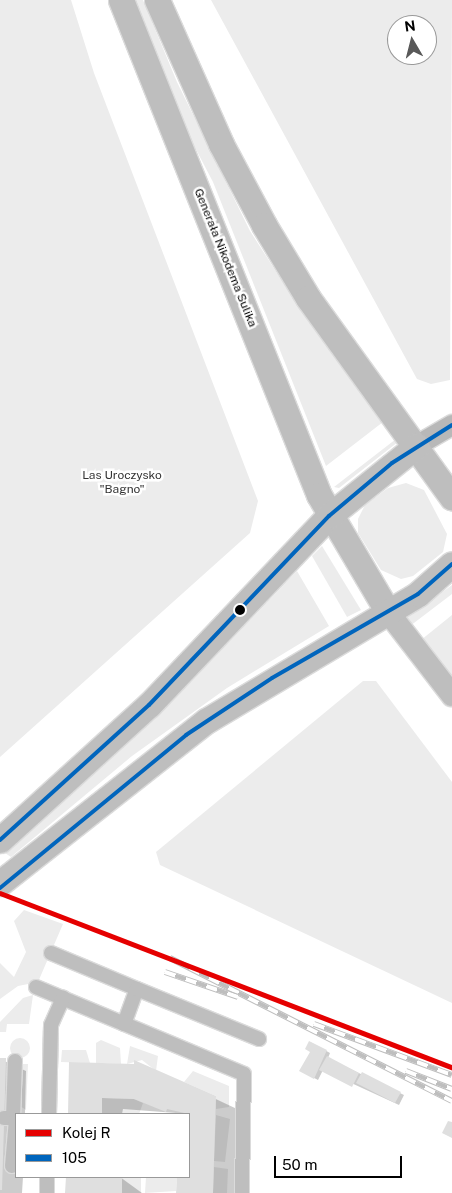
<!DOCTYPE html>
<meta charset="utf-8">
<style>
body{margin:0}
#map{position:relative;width:452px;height:1193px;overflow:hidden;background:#fff;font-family:"Public Sans",sans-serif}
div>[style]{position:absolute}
.green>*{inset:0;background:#ececec}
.round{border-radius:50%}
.shadow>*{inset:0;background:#0003}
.building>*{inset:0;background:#dfdfdf}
.roads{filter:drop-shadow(1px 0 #dbdbdb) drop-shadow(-1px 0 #dbdbdb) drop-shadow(0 1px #dbdbdb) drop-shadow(0 -1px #dbdbdb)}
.street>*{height:14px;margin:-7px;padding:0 7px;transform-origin:7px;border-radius:7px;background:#bebebe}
.secondary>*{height:20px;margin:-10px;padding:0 10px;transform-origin:10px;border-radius:10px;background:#b8b8b8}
.primary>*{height:22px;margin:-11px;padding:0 11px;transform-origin:11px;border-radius:11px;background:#bebebe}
.highway>*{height:25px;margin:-12.5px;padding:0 12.5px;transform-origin:12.5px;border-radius:12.5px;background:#bebebe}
.rail>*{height:5.5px;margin-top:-2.75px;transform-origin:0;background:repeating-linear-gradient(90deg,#fff 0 11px,#bebebe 0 22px);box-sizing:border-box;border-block:1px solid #bebebe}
.bus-1>*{height:4px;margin:-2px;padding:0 2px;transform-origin:2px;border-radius:2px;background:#0065bd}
.rail-1>*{height:5px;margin:-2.5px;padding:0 2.5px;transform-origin:2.5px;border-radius:2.5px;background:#e50000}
.dots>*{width:14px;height:14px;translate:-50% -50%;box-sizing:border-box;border:2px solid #fff;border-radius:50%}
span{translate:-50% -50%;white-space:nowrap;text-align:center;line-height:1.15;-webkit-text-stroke:5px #fff;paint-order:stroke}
.street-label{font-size:12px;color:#000}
.park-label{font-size:12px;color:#333}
.legend{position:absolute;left:15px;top:1113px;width:175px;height:65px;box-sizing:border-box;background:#fff;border:1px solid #999;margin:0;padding:6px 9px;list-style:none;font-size:15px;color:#000}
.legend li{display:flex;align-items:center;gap:10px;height:25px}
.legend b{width:25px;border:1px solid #999}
.north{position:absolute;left:387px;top:15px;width:50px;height:50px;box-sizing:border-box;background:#fff;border:1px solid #999;border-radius:50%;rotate:352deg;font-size:14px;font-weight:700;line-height:20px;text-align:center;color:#000}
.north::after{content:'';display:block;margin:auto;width:18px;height:22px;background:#595959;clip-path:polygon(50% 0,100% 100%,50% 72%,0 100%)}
.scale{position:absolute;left:274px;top:1156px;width:128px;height:22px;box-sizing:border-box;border:2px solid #000;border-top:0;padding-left:6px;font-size:15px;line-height:18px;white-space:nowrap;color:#000;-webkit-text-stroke:4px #fff;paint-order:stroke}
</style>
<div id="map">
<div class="green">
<div style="clip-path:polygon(0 0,71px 0,94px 73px,258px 501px,250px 533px,0 757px)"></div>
<div style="clip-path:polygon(133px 0,143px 0,177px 82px,250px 231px,297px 304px,383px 422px,326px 466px,213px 182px,179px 117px)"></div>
<div style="clip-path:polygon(evenodd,211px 0,452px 0,450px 380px,431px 384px,417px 379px,211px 0,397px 25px,427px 25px,427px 55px,397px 55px,397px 25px)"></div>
<div style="clip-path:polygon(396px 439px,398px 442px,339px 488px,334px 487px)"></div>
<div style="clip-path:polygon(406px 483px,424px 490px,447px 534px,443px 552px,413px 576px,401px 579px,381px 570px,358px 533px,358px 519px,365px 505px,388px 488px)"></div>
<div style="clip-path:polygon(322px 546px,361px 610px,347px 617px,312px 556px)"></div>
<div style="clip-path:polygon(297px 571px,329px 626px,227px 688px,132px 756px,11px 857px,5px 853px,186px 687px)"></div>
<div style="clip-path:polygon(452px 585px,452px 594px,410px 626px,405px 619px)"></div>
<div style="clip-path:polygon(452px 615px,452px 679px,421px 640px)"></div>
<div style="clip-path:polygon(363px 681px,376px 681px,452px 782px,452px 1003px,160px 865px,156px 852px)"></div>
<div style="clip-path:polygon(24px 910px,63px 924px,38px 982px,18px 986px,0 999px,0 963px,14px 977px,26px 952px,14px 921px)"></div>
<div style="clip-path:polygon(33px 995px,29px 1024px,7px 1024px,6px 1032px,0 1032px,0 1022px,23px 998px)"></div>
<div class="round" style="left:10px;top:1038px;width:20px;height:20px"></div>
<div style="clip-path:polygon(101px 1040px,120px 1048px,121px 1064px,96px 1063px,96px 1043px)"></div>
<div style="clip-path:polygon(130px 1046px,158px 1056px,156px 1071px,142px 1060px,127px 1064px)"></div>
<div style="clip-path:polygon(62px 1050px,86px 1050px,90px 1063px,61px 1062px)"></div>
<div style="clip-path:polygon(22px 1064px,28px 1064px,26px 1110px,20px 1106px)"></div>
<div style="clip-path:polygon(193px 1071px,229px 1086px,229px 1107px,216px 1109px,216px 1096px,184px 1082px)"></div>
<div style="clip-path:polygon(102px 1098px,134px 1099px,143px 1103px,139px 1114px,102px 1114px)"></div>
<div style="clip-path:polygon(216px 1115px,230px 1119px,225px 1162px,214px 1161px)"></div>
<div style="clip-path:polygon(214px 1167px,228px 1169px,227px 1193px,213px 1193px)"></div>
<div style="clip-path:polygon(122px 1177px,141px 1177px,141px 1193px,122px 1193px)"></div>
<div style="clip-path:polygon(146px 1177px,177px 1177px,176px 1191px,145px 1193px)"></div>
</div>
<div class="shadow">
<div style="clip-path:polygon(310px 1042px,330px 1053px,328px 1058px,404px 1095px,399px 1105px,323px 1070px,318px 1080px,301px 1071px,312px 1051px)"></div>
<div style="clip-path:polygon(0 1059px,26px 1071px,25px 1114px,16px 1114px,16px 1177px,23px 1177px,22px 1193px,0 1193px)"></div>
<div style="clip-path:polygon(135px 1061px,237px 1109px,234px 1193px,178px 1193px,179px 1177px,189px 1177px,189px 1114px,123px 1109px,122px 1114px,69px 1114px,70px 1064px,135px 1066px)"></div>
<div style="clip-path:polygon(67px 1177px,120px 1177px,142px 1193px,67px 1193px)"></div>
</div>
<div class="building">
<div style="clip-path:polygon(309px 1041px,327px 1050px,314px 1079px,299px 1071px,310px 1052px,305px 1049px)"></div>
<div style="clip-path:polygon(327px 1056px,359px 1073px,352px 1087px,319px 1070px)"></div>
<div style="clip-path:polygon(0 1058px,6px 1058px,2px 1190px,0 1190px)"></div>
<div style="clip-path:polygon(134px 1060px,216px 1096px,213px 1193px,176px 1193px,177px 1177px,189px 1177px,189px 1114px,167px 1109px,166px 1112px,134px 1099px,102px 1098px,102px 1114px,68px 1114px,69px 1062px,134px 1064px)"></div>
<div style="clip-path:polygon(362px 1072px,401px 1092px,395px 1103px,356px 1083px)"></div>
<div style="clip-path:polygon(448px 1121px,452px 1122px,452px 1138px,442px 1133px)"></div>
<div style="clip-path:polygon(66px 1177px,122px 1177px,122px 1193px,65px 1193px)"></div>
</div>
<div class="roads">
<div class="street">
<div style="left:51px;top:953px;width:93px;rotate:22.7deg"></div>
<div style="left:36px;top:987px;width:225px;rotate:22.7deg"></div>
<div style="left:244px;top:1074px;width:119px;rotate:91deg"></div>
<div style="left:124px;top:1024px;width:37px;rotate:-70deg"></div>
<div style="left:137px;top:989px;width:132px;rotate:22.3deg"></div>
<div style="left:49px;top:1114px;width:89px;rotate:-88.7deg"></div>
<div style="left:51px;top:1025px;width:30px;rotate:-66deg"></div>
<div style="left:4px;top:1118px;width:9px"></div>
<div style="left:13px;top:1118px;width:57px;rotate:-88deg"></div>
<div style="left:12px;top:1166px;width:47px;rotate:-85.1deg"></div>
<div style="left:47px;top:1193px;width:16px;rotate:-90deg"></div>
</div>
<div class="secondary">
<div style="left:416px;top:446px;width:42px;rotate:-30.3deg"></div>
</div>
<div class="primary">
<div style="left:388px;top:612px;width:105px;rotate:52.4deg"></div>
</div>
<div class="highway">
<div style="left:121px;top:0;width:533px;rotate:68.2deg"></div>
<div style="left:319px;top:495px;width:136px;rotate:59.5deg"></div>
<div style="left:157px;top:0;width:158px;rotate:66deg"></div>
<div style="left:221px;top:144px;width:92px;rotate:62deg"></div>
<div style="left:264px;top:225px;width:85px;rotate:58.9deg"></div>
<div style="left:308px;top:298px;width:246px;rotate:54.2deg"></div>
<div style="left:0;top:840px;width:201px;rotate:-42.2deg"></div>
<div style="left:149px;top:705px;width:261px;rotate:-46.4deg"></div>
<div style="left:329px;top:516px;width:112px;rotate:-38.8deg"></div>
<div style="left:0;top:883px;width:262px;rotate:-38.2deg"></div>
<div style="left:206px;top:721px;width:247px;rotate:-30.9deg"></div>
<div style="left:418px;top:594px;width:45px;rotate:-41.4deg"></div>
</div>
</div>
<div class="rail">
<div style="left:170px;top:958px;width:316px;rotate:26.9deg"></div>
<div style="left:165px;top:972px;width:77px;rotate:18.9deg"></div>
<div style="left:314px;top:1024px;width:147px;rotate:20.3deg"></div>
<div style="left:406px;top:1071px;width:49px;rotate:21.4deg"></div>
</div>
<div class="bus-1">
<div style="left:0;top:840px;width:201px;rotate:-42.2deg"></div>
<div style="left:149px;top:705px;width:261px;rotate:-46.4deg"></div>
<div style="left:329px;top:516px;width:82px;rotate:-40.1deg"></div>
<div style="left:392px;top:463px;width:71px;rotate:-32.3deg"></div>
<div style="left:0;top:888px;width:241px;rotate:-39.4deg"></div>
<div style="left:186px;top:735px;width:103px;rotate:-33.5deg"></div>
<div style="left:272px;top:678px;width:168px;rotate:-29.9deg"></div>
<div style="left:418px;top:594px;width:45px;rotate:-41.4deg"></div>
</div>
<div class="rail-1">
<div style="left:0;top:893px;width:484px;rotate:21.1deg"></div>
</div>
<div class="dots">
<div style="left:240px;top:610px;background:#000"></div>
</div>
<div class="street-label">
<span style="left:225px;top:258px;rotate:68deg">Generała Nikodema Sulika</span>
</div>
<div class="park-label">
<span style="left:122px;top:483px">Las Uroczysko<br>"Bagno"</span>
</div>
<ul class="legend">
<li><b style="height:6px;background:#e50000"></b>Kolej R</li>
<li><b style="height:6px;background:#0065bd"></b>105</li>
</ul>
<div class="north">N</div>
<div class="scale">50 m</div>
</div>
